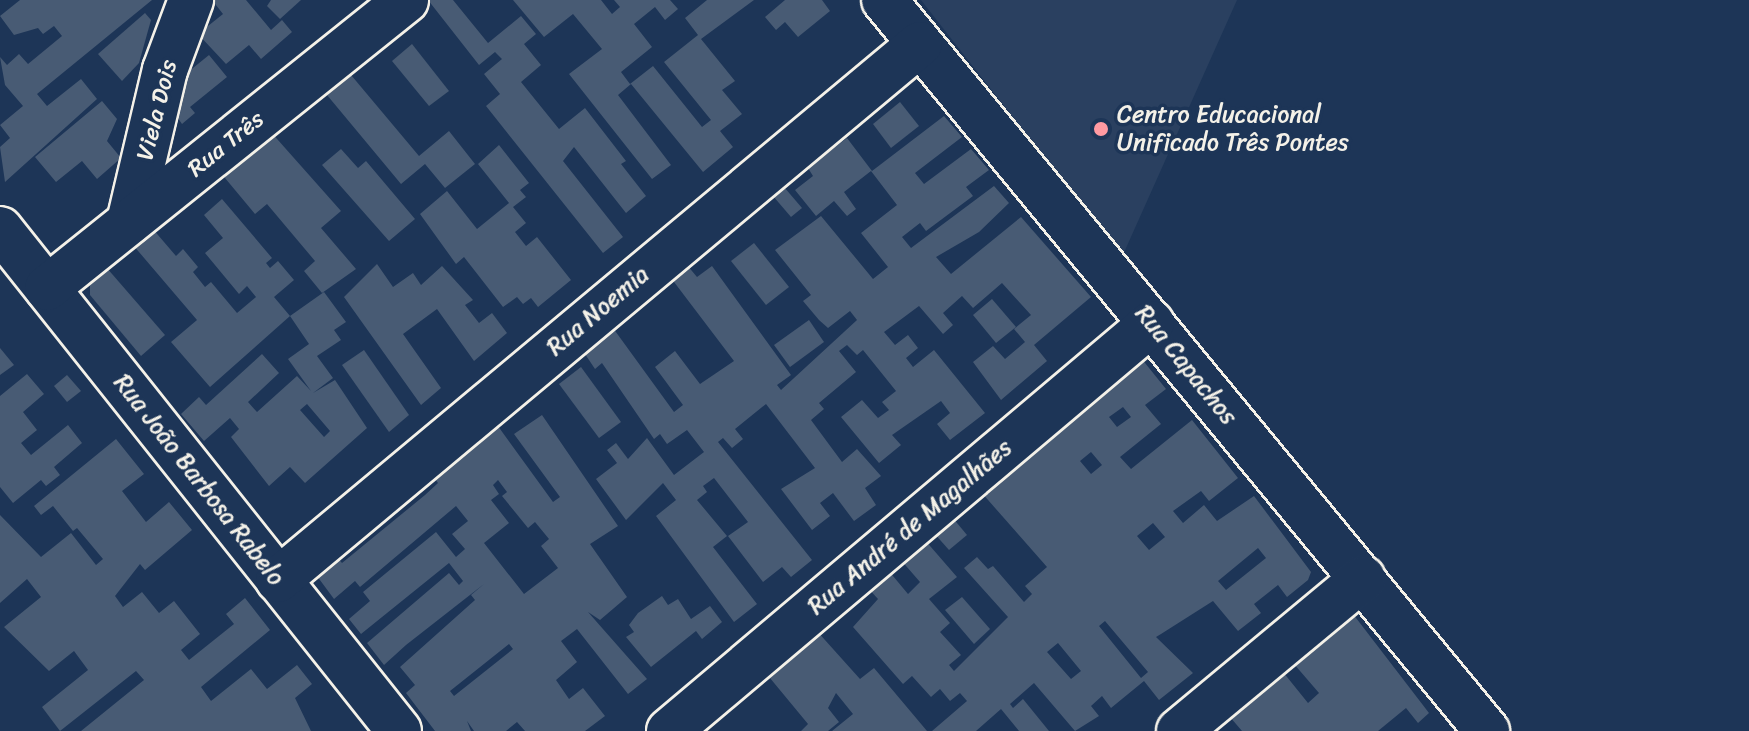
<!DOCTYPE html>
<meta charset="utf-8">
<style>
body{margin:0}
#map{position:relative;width:1749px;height:731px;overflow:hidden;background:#1d3557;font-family:Sriracha,sans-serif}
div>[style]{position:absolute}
.built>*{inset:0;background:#2a4060}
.building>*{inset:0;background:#485b74}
.roads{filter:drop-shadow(2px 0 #f4f1e8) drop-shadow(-2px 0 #f4f1e8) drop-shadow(0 2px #f4f1e8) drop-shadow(0 -2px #f4f1e8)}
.minor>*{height:44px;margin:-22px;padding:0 22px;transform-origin:22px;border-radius:22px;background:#1d3557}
.dots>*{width:22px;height:22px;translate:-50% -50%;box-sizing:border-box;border:4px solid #1d3557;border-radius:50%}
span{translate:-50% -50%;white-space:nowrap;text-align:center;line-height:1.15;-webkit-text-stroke:7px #1d3557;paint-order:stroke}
.street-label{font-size:24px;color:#f4f1e8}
.poi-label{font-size:24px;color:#f4f1e8}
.left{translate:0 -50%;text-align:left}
</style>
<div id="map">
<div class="built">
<div style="clip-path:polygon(921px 0,1237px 0,1122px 257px)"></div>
</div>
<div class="building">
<div style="clip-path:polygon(20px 0,152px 0,37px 94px,47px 106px,81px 79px,97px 99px,5px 182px,0 147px,10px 138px,0 125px,23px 106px,5px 85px,0 57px,7px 65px,19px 54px,28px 64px,62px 36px,54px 26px,43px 34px,38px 28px,14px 35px,0 16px)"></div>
<div style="clip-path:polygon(212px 0,246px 0,271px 30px,282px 20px,292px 32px,261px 59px,249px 45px,226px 64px,198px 34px,223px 14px)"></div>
<div style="clip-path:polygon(301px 0,280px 19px,267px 6px,271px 0)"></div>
<div style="clip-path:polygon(428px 0,453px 0,488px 43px,521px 16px,536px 34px,524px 44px,541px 65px,521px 82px,559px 129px,585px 108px,626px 161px,621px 164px,646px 196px,626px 213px,574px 147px,563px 161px,623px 237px,603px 253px,486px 106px,500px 94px,484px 74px,502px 59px,495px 52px,479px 65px)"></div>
<div style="clip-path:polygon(513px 0,601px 0,612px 14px,620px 7px,614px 0,670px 0,678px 9px,665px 20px,655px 7px,634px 24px,652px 47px,621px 72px,630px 84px,653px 66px,702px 127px,711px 120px,664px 62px,698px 35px,685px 18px,707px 0,754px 0,701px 39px,735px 81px,722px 90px,742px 114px,720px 131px,733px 147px,703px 172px,631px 84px,618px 95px,671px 165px,652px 179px,569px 74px,602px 49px,573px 14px,544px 37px)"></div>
<div style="clip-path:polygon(785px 0,822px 0,830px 11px,798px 37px,785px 22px,776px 30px,765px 17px)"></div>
<div style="clip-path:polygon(145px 13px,151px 20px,139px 63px,122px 81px,98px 54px)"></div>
<div style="clip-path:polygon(412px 44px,449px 91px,429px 106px,392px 61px)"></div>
<div style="clip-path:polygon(209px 55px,227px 77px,190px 107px,195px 113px,182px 124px,161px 94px)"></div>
<div style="clip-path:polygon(346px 69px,419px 156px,449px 131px,475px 164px,445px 188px,425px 164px,401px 184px,322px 89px)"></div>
<div style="clip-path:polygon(102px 101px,117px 119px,107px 141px,121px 158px,97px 179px,82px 161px,56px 182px,35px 157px)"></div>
<div style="clip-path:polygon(900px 102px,919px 126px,891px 148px,873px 124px)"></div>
<div style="clip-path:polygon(944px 116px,962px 137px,915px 173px,924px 184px,971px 149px,989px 170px,966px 187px,973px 196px,926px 231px,920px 223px,902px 237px,911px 248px,994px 186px,1009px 203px,979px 232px,936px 257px,951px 274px,1021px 217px,1091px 297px,1034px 345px,1047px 361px,1001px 400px,973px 362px,993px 346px,1005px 359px,1025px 342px,1014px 329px,1031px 315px,1002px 283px,973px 308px,962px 296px,943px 313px,953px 325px,943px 334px,919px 306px,884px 332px,895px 345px,908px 335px,918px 348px,906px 358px,913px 367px,934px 350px,985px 413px,950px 440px,937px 424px,950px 413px,941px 401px,892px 435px,901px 445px,879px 463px,841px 417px,862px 400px,878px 418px,889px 410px,882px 402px,896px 391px,863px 350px,857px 355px,847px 345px,839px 351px,856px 372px,819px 403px,824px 409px,811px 420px,842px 462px,857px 449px,881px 476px,865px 488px,876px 505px,854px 521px,833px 493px,820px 503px,830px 516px,812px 530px,781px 489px,815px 468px,766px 404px,735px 429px,743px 439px,732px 448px,723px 438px,718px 442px,812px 560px,791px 577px,782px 567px,763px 582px,728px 536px,748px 522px,714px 478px,703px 486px,707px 492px,697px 500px,727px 536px,713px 547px,757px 604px,734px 622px,656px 516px,676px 500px,663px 483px,626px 520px,596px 479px,617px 463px,607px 450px,616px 443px,628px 459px,647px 438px,674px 475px,704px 452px,687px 430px,667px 444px,660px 434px,654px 439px,602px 363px,595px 369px,583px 351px,613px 328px,674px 412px,683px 405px,655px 367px,675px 351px,700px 384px,734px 361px,671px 278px,687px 265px,697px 277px,712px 266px,791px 375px,777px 385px,781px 390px,857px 320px,850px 311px,828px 328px,819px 320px,803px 301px,811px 295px,775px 250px,821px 216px,873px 279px,888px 267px,861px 233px,897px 205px,871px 171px,844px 192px,856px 209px,847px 216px,834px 201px,816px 216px,795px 190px,813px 176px,808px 168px,847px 138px,872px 171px)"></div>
<div style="clip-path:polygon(270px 131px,341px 211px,321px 228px,356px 269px,322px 293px,304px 271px,315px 261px,267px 204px,255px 214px,220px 172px)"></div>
<div style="clip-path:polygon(499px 145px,529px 183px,520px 190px,526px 197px,513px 207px,526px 223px,515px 232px,526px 246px,537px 237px,571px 280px,538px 307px,531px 298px,523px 304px,517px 297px,503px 307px,464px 257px,456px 264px,420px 214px,447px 191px,477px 229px,509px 203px,478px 164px)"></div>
<div style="clip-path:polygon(341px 149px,358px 168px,366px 161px,415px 219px,389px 241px,322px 165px)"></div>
<div style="clip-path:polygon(784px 187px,802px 208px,791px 217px,773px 196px)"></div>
<div style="clip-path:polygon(222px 199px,272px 258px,266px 263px,270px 268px,278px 261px,294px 280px,274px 297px,290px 316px,210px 387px,171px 342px,197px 320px,133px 245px,152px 228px,176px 256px,183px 249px,198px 267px,193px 272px,205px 287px,211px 282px,237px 313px,256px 297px,247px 286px,239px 294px,205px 253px,223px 238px,204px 215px)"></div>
<div style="clip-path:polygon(754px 243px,789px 287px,766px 305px,731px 261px)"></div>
<div style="clip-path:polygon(377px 264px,393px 287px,413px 273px,421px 285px,442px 266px,473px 300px,465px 305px,479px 323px,492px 313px,507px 333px,474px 361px,437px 309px,403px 334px,441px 388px,421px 405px,344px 297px)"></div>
<div style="clip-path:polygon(106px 267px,165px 335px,141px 356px,90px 295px,90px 282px)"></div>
<div style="clip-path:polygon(evenodd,324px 292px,346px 322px,334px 330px,341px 340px,317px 356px,333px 378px,313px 393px,335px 380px,367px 428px,305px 483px,290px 467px,269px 486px,231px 437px,239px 429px,230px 418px,204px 441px,181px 414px,199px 397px,206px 405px,262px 354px,279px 373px,248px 402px,257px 412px,297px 376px,311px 391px,288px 359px,309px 344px,290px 316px,324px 292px,307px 404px,330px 431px,324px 437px,300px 410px,307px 404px)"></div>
<div style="clip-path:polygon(992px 299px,1016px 327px,996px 343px,973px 315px)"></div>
<div style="clip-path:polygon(809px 320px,824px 342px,790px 367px,774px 345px)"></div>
<div style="clip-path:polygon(0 348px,14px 365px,0 375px)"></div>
<div style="clip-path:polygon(364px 350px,409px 415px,389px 432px,342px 365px)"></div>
<div style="clip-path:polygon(evenodd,1141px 358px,1166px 389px,1145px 405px,1161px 424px,1120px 457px,1131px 469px,1192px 420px,1238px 478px,1209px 501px,1201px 491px,1173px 511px,1183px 523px,1204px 505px,1217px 521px,1254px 496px,1311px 572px,1308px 580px,1287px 597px,1278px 585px,1254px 604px,1261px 613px,1238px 631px,1213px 601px,1161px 634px,1156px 637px,1193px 673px,1159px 700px,1144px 681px,1111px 708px,1102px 696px,1091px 706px,1099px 716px,1075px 731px,1034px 683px,1010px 704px,1013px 708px,1023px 699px,1049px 731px,1019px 731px,1001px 709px,976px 731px,932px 731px,967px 701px,960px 693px,950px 701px,940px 689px,931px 697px,912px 676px,903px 684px,853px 627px,878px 599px,867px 587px,888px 570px,908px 594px,920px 582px,900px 559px,924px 539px,957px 577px,929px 599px,950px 623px,940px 632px,961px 655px,949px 665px,954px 671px,1008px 617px,964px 568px,977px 557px,988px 569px,993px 566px,1024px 602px,1032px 594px,1025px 586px,1047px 567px,981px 492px,1141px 358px,1123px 407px,1131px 417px,1117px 427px,1109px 417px,1123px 407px,1141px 358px,1091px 452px,1102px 465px,1091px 474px,1080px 461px,1091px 452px,1141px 358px,1153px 523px,1165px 537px,1149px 550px,1137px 536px,1153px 523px,1141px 358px,1258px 548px,1266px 558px,1226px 590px,1218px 581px,1258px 548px,1141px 358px,1105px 621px,1148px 672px,1141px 678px,1099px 626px,1105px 621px,1141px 358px,1058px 643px,1081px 671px,1071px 679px,1047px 652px,1058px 643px)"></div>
<div style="clip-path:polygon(581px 367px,621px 422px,599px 438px,559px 384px)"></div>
<div style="clip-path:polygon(27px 374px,44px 394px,23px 412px,37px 430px,21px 443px,31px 455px,68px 425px,82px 443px,54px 467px,60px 475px,46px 486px,41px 480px,13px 503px,0 487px,0 396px)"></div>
<div style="clip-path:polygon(67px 375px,81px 391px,67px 402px,54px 386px)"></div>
<div style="clip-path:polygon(evenodd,542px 415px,618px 526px,590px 544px,627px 597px,600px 620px,588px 612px,647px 679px,628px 694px,577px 629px,561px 641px,577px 662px,556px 680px,569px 699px,583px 688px,605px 716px,585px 731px,525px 731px,517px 722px,506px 731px,474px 731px,467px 721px,471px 731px,435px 731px,406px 693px,415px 685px,400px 667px,475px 600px,471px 595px,484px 584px,406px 645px,384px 665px,367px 643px,449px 573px,459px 585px,463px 581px,449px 563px,361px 634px,349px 619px,370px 601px,363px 592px,436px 532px,456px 557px,465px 549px,452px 534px,468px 521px,456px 506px,360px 587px,355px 581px,334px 599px,314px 572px,335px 555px,342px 563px,425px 495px,438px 483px,432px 475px,495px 422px,553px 502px,560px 497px,514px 434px,542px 415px,498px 480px,507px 492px,502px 496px,528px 528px,535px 522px,549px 539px,541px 546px,558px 568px,524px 594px,484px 543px,509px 523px,491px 500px,499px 494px,493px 485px,498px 480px,542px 415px,509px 644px,513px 649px,454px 696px,450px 691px,509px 644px)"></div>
<div style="clip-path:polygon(116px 439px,144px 474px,122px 491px,146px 522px,169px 502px,192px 530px,145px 570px,140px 564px,115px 596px,123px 607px,142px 592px,159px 613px,174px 601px,200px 634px,181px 650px,189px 660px,234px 624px,226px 614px,245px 598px,270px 630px,201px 687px,211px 701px,251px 669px,267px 689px,297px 665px,312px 684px,295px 698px,311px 731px,81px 731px,144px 680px,136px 671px,60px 731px,42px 707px,88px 670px,74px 651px,49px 671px,4px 627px,41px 597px,27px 579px,0 603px,0 515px,41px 557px,71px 533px,96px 565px,103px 559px,77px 528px,73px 531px,53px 506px,41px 515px,34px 506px)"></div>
<div style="clip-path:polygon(952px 517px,967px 535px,949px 550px,933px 532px)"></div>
<div style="clip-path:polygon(662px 596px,668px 605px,678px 599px,691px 619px,710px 606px,722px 622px,702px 639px,696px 631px,651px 667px,626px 637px,634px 632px,629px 625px,638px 613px)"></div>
<div style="clip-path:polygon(962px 597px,990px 629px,974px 644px,945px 610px)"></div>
<div style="clip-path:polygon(1353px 614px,1429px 713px,1418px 723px,1406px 708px,1378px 731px,1242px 731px,1230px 717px,1283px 672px,1308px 703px,1319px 693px,1294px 664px)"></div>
<div style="clip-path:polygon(816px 630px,860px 679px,874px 668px,927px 731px,832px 731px,853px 714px,836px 693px,828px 708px,839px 722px,828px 731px,801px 731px,808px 724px,765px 672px)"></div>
</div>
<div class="roads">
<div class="minor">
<div style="left:884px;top:0;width:948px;rotate:50.48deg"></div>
<div style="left:129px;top:222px;width:156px;rotate:-76.7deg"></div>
<div style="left:165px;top:70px;width:75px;rotate:-69.6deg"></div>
<div style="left:0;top:229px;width:641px;rotate:51.52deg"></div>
<div style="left:47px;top:288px;width:460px;rotate:-38.7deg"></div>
<div style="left:278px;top:580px;width:836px;rotate:-39.86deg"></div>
<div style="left:669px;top:731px;width:632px;rotate:-40.19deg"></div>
<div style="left:1179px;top:731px;width:239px;rotate:-39.7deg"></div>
</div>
</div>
<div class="dots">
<div style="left:1101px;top:129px;background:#ff9aa2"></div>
</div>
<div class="street-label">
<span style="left:157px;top:110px;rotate:-76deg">Viela Dois</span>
<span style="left:226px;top:144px;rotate:-39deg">Rua Três</span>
<span style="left:598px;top:311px;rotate:-40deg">Rua Noemia</span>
<span style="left:1186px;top:365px;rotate:51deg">Rua Capachos</span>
<span style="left:199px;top:480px;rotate:52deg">Rua João Barbosa Rabelo</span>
<span style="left:910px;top:527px;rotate:-40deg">Rua André de Magalhães</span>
</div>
<div class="poi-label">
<span class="left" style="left:1117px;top:129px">Centro Educacional<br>Unificado Três Pontes</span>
</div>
</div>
